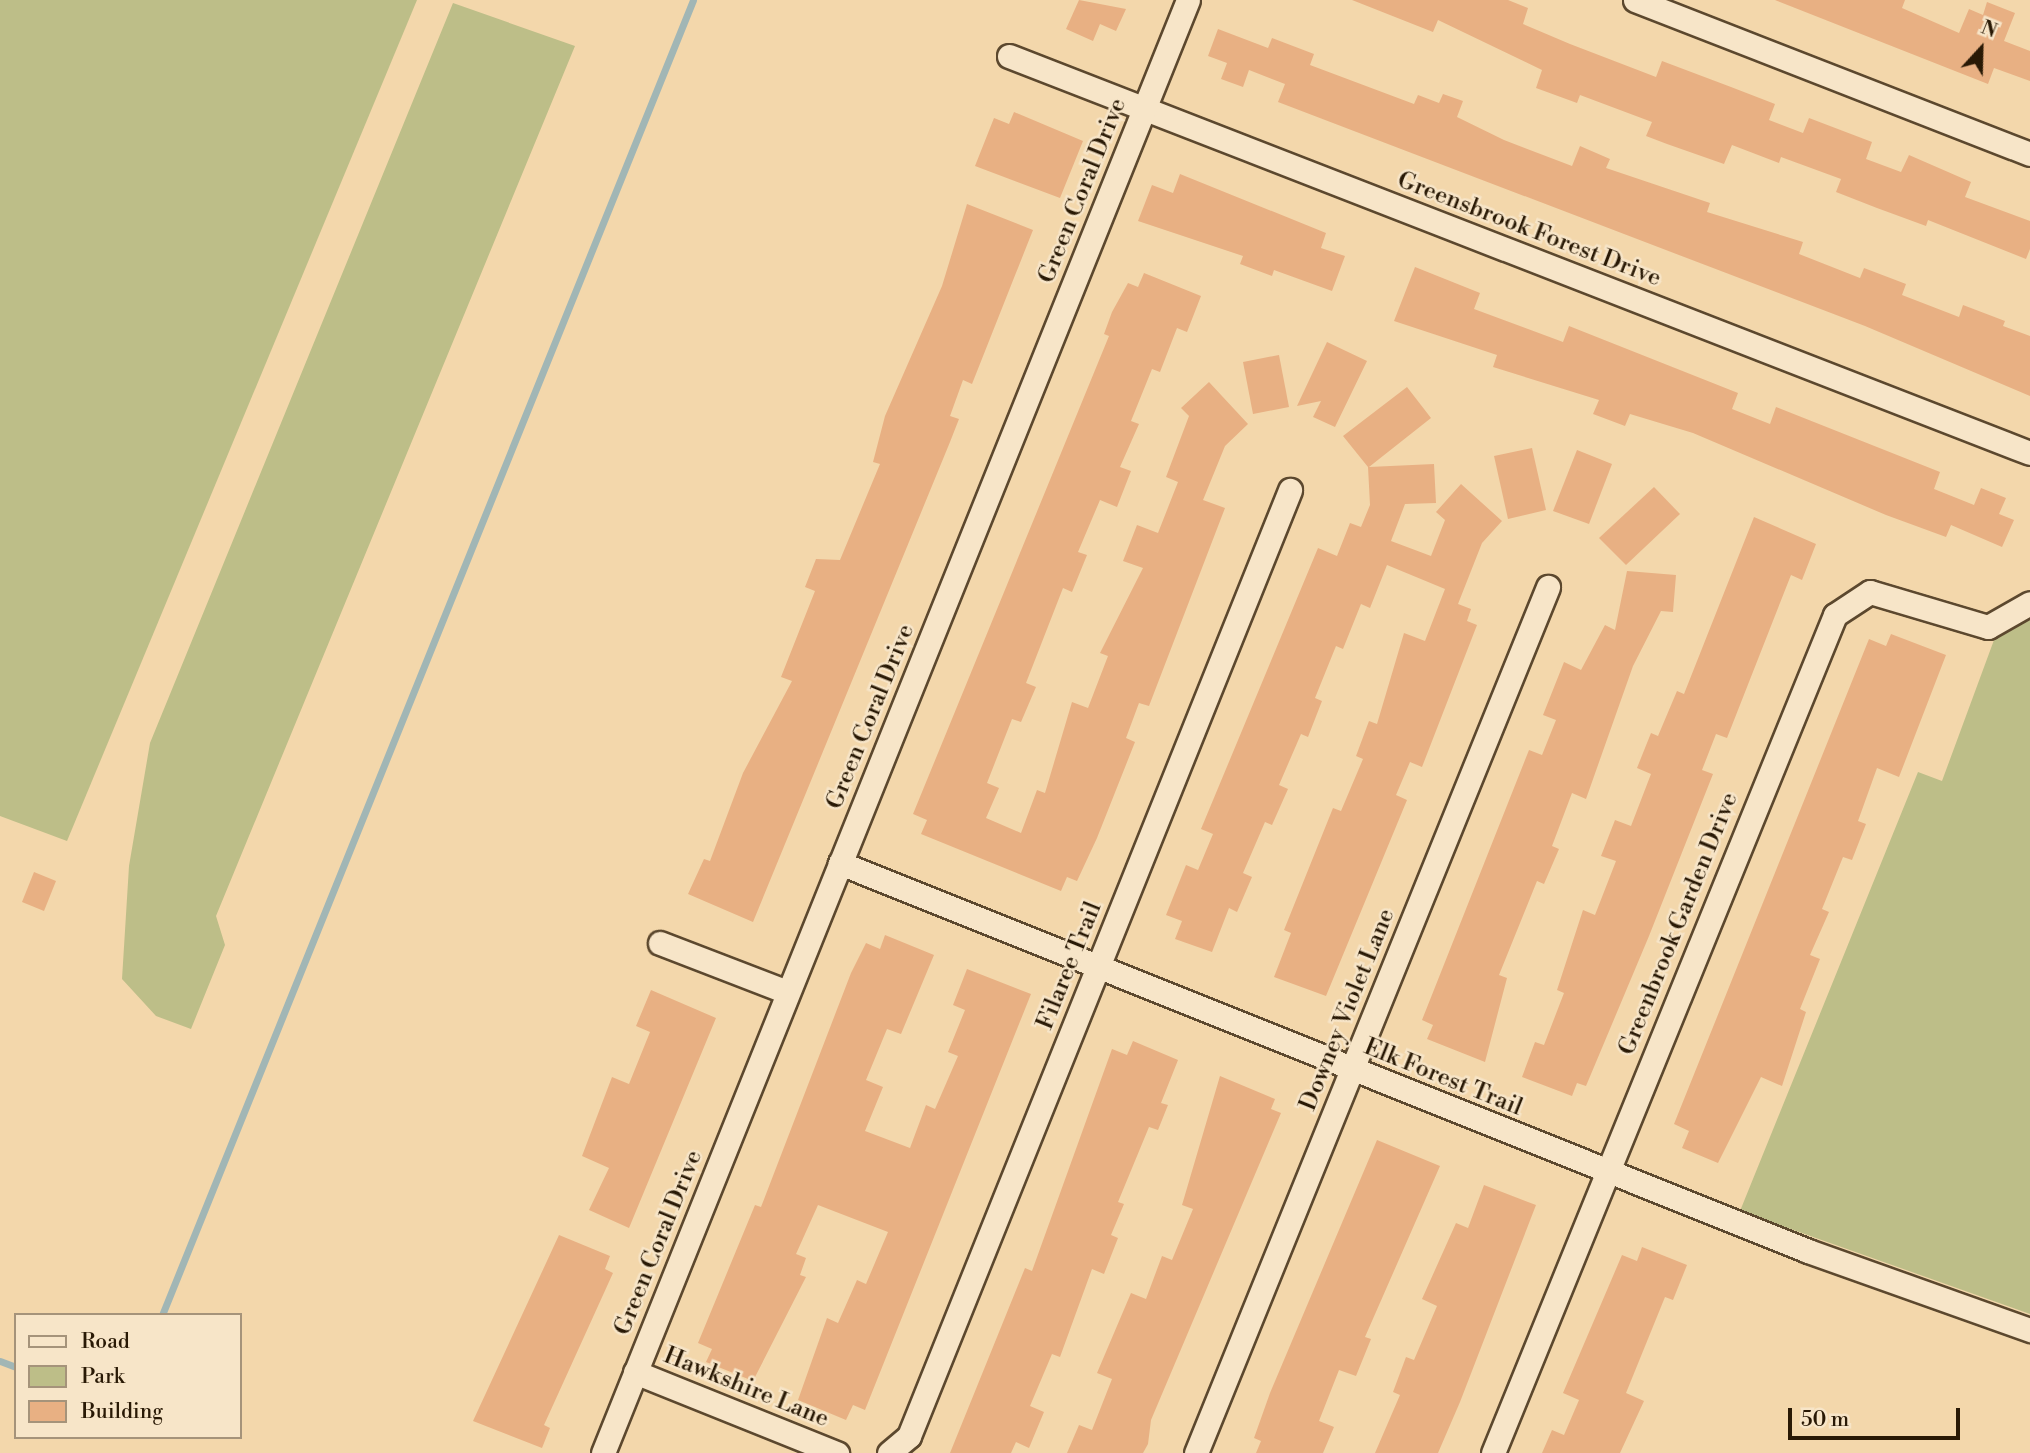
<!DOCTYPE html>
<style>
body{margin:0}
#map{position:relative;width:2030px;height:1453px;overflow:hidden;background:#f3d7ab;font-family:"Libre Bodoni",serif}
div>[style]{position:absolute}
.green>*{inset:0;background:#bdbe88}
.stream>*{height:7px;margin:-3.5px;padding:0 3.5px;transform-origin:3.5px;border-radius:3.5px;background:#a1b6b5}
.building>*{inset:0;background:#e8b083}
.roads{filter:drop-shadow(2px 0 #5c482e) drop-shadow(-2px 0 #5c482e) drop-shadow(0 2px #5c482e) drop-shadow(0 -2px #5c482e)}
.street>*{height:23px;margin:-11.5px;padding:0 11.5px;transform-origin:11.5px;border-radius:11.5px;background:#f7e5c8}
span{translate:-50% -50%;white-space:nowrap;text-align:center;line-height:1.15;-webkit-text-stroke:5px #f7e5c8;paint-order:stroke}
.street-label{font-size:24px;color:#291905}
.legend{position:absolute;left:14px;top:1313px;width:228px;height:126px;box-sizing:border-box;background:#f7e5c8;border:2px solid #a5937a;margin:0;padding:9px 12px;list-style:none;font-size:21px;color:#291905}
.legend li{display:flex;align-items:center;gap:14px;height:35px}
.legend b{width:35px;border:2px solid #a5937a}
.north{position:absolute;left:1946px;top:14px;width:70px;height:70px;-webkit-text-stroke:5px #f7e5c8;paint-order:stroke;rotate:22deg;font-size:19px;font-weight:700;line-height:28px;text-align:center;color:#291905}
.north::after{content:'';display:block;margin:auto;width:24px;height:32px;background:#291905;clip-path:polygon(50% 0,100% 100%,50% 72%,0 100%)}
.scale{position:absolute;left:1788px;top:1408px;width:172px;height:32px;box-sizing:border-box;border:4px solid #291905;border-top:0;padding-left:9px;font-size:21px;line-height:24px;white-space:nowrap;color:#291905;-webkit-text-stroke:5px #f7e5c8;paint-order:stroke}
</style>
<div id="map">
<div class="green">
<div style="clip-path:polygon(0 0,417px 0,67px 841px,0 816px)"></div>
<div style="clip-path:polygon(453px 3px,575px 46px,216px 916px,225px 945px,191px 1029px,156px 1016px,122px 979px,129px 866px,150px 743px)"></div>
<div style="clip-path:polygon(2030px 619px,2030px 1314px,1740px 1211px,1918px 772px,1942px 781px,1994px 640px)"></div>
</div>
<div class="stream">
<div style="left:162px;top:1315px;width:1418px;rotate:-68.01deg"></div>
<div style="left:0;top:1361px;width:17px;rotate:21deg"></div>
</div>
<div class="building">
<div style="clip-path:polygon(1079px 0,1126px 9px,1116px 31px,1100px 24px,1093px 41px,1066px 29px)"></div>
<div style="clip-path:polygon(1352px 0,1508px 0,1528px 8px,1523px 24px,1570px 44px,1656px 77px,1662px 61px,1731px 87px,1775px 104px,1769px 120px,1803px 133px,1809px 118px,1872px 142px,1866px 159px,1901px 172px,1909px 155px,1971px 182px,1965px 197px,2030px 221px,2030px 249px,2026px 259px,1928px 220px,1926px 226px,1877px 208px,1836px 192px,1841px 179px,1781px 157px,1779px 163px,1732px 145px,1724px 164px,1667px 144px,1646px 136px,1652px 122px,1580px 95px,1577px 103px,1536px 88px,1542px 70px,1438px 20px,1433px 32px)"></div>
<div style="clip-path:polygon(1775px 0,1905px 0,1902px 8px,1959px 33px,1969px 9px,1983px 15px,1987px 2px,2015px 13px,2004px 41px,2030px 51px,2030px 81px,1994px 68px,1988px 84px)"></div>
<div style="clip-path:polygon(1218px 29px,1268px 48px,1272px 38px,1314px 54px,1310px 65px,1414px 104px,1418px 95px,1439px 103px,1443px 94px,1463px 101px,1457px 117px,1504px 140px,1572px 166px,1580px 146px,1610px 159px,1606px 168px,1710px 203px,1707px 212px,1803px 242px,1799px 254px,1860px 278px,1864px 268px,1906px 284px,1902px 295px,1959px 317px,1963px 305px,2005px 321px,2003px 326px,2030px 336px,2030px 396px,1865px 326px,1278px 102px,1285px 84px,1249px 70px,1243px 87px,1221px 79px,1227px 63px,1208px 56px)"></div>
<div style="clip-path:polygon(1014px 112px,1083px 141px,1060px 198px,975px 166px,994px 118px,1009px 124px)"></div>
<div style="clip-path:polygon(1180px 174px,1326px 233px,1321px 248px,1345px 256px,1332px 291px,1274px 270px,1272px 276px,1240px 264px,1243px 256px,1138px 221px,1152px 185px,1173px 193px)"></div>
<div style="clip-path:polygon(967px 204px,1033px 230px,972px 384px,963px 380px,950px 416px,959px 419px,950px 442px,753px 922px,688px 894px,704px 859px,710px 861px,743px 773px,792px 681px,781px 677px,815px 591px,805px 587px,816px 559px,840px 560px,880px 464px,873px 462px,885px 416px,942px 286px)"></div>
<div style="clip-path:polygon(1415px 267px,1480px 293px,1474px 309px,1563px 342px,1569px 326px,1738px 393px,1732px 409px,1770px 424px,1776px 407px,1940px 472px,1934px 489px,1974px 505px,1981px 488px,2006px 498px,1999px 514px,2014px 520px,2002px 547px,1951px 525px,1946px 537px,1886px 515px,1693px 433px,1630px 414px,1625px 426px,1593px 414px,1599px 400px,1493px 367px,1497px 355px,1394px 321px)"></div>
<div style="clip-path:polygon(1144px 273px,1201px 296px,1187px 332px,1177px 328px,1160px 372px,1152px 369px,1131px 421px,1139px 424px,1120px 467px,1131px 471px,1117px 507px,1100px 500px,1078px 552px,1087px 555px,1072px 592px,1063px 588px,1026px 683px,1036px 687px,1021px 722px,1012px 719px,987px 783px,999px 788px,986px 818px,1021px 833px,1037px 790px,1045px 793px,1072px 702px,1088px 708px,1108px 656px,1100px 653px,1143px 568px,1123px 561px,1137px 525px,1158px 533px,1178px 482px,1166px 477px,1189px 416px,1181px 408px,1209px 382px,1248px 424px,1225px 446px,1203px 500px,1225px 508px,1149px 706px,1139px 703px,1126px 738px,1135px 742px,1097px 838px,1077px 881px,1067px 877px,1061px 891px,921px 834px,927px 820px,913px 814px,1109px 336px,1104px 334px,1112px 312px,1128px 283px,1138px 287px)"></div>
<div style="clip-path:polygon(1327px 342px,1367px 361px,1335px 427px,1313px 417px,1321px 401px,1297px 406px)"></div>
<div style="clip-path:polygon(1279px 355px,1289px 407px,1253px 414px,1243px 362px)"></div>
<div style="clip-path:polygon(1407px 387px,1431px 418px,1369px 467px,1434px 464px,1436px 503px,1405px 504px,1391px 541px,1431px 556px,1445px 520px,1436px 512px,1461px 484px,1502px 521px,1482px 543px,1458px 604px,1471px 609px,1467px 621px,1477px 625px,1422px 767px,1410px 762px,1396px 795px,1407px 800px,1326px 996px,1274px 977px,1291px 933px,1284px 930px,1333px 808px,1341px 811px,1363px 759px,1356px 756px,1369px 721px,1377px 724px,1404px 633px,1425px 641px,1445px 589px,1387px 565px,1370px 608px,1361px 604px,1343px 649px,1336px 646px,1315px 698px,1322px 701px,1308px 737px,1301px 734px,1279px 785px,1288px 789px,1272px 825px,1265px 822px,1243px 873px,1252px 877px,1237px 912px,1229px 908px,1212px 952px,1175px 939px,1182px 921px,1166px 915px,1186px 865px,1198px 870px,1213px 834px,1201px 829px,1318px 548px,1337px 556px,1350px 523px,1361px 527px,1370px 505px,1368px 467px,1343px 436px)"></div>
<div style="clip-path:polygon(1532px 448px,1546px 510px,1508px 519px,1494px 456px)"></div>
<div style="clip-path:polygon(1577px 450px,1612px 464px,1589px 524px,1553px 511px)"></div>
<div style="clip-path:polygon(1654px 487px,1680px 514px,1626px 565px,1599px 538px)"></div>
<div style="clip-path:polygon(1754px 517px,1816px 544px,1802px 580px,1791px 575px,1727px 738px,1716px 734px,1702px 770px,1713px 774px,1649px 936px,1586px 1086px,1577px 1083px,1572px 1096px,1522px 1077px,1535px 1042px,1544px 1045px,1564px 993px,1557px 990px,1583px 910px,1595px 915px,1616px 861px,1601px 856px,1615px 820px,1631px 826px,1651px 774px,1637px 768px,1651px 733px,1658px 736px,1677px 691px,1684px 694px)"></div>
<div style="clip-path:polygon(1627px 571px,1676px 575px,1673px 612px,1661px 611px,1633px 666px,1586px 799px,1572px 793px,1552px 846px,1559px 849px,1544px 884px,1537px 881px,1499px 975px,1507px 978px,1485px 1062px,1427px 1039px,1433px 1025px,1422px 1020px,1529px 750px,1542px 755px,1556px 720px,1543px 715px,1564px 662px,1581px 670px,1605px 625px,1615px 630px)"></div>
<div style="clip-path:polygon(1891px 634px,1946px 655px,1899px 777px,1877px 768px,1858px 821px,1866px 824px,1852px 860px,1843px 857px,1822px 909px,1829px 912px,1810px 955px,1820px 959px,1800px 1009px,1806px 1012px,1782px 1086px,1761px 1077px,1718px 1163px,1682px 1148px,1689px 1131px,1674px 1124px,1869px 639px,1886px 646px)"></div>
<div style="clip-path:polygon(34px 872px,56px 881px,44px 911px,22px 902px)"></div>
<div style="clip-path:polygon(885px 935px,934px 955px,901px 1034px,887px 1029px,866px 1080px,883px 1087px,865px 1131px,910px 1148px,926px 1105px,935px 1109px,958px 1056px,948px 1052px,965px 1010px,953px 1005px,967px 969px,1031px 994px,865px 1410px,853px 1405px,846px 1420px,798px 1400px,827px 1318px,838px 1323px,857px 1280px,866px 1284px,888px 1232px,818px 1205px,796px 1254px,806px 1258px,800px 1275px,806px 1277px,753px 1381px,706px 1362px,712px 1349px,698px 1343px,755px 1205px,761px 1207px,851px 973px,866px 943px,880px 949px)"></div>
<div style="clip-path:polygon(651px 990px,716px 1018px,629px 1228px,589px 1210px,609px 1168px,582px 1156px,612px 1077px,629px 1084px,650px 1032px,636px 1026px)"></div>
<div style="clip-path:polygon(1133px 1041px,1178px 1060px,1161px 1103px,1168px 1105px,1158px 1130px,1149px 1127px,1118px 1202px,1124px 1204px,1111px 1235px,1118px 1238px,1104px 1274px,1092px 1269px,1060px 1357px,1052px 1354px,1030px 1406px,1044px 1412px,1029px 1448px,1016px 1442px,1011px 1453px,950px 1453px,1025px 1268px,1032px 1271px,1112px 1049px,1127px 1055px)"></div>
<div style="clip-path:polygon(1220px 1076px,1275px 1099px,1271px 1109px,1281px 1113px,1151px 1420px,1148px 1444px,1143px 1453px,1067px 1453px,1079px 1425px,1092px 1430px,1112px 1379px,1097px 1373px,1131px 1293px,1146px 1299px,1162px 1256px,1172px 1260px,1193px 1209px,1182px 1205px)"></div>
<div style="clip-path:polygon(1377px 1140px,1440px 1166px,1365px 1337px,1371px 1339px,1356px 1376px,1339px 1370px,1319px 1421px,1334px 1427px,1323px 1453px,1256px 1453px,1261px 1441px,1254px 1438px,1270px 1393px)"></div>
<div style="clip-path:polygon(1484px 1185px,1536px 1205px,1460px 1402px,1438px 1453px,1375px 1453px,1400px 1395px,1393px 1392px,1406px 1357px,1414px 1360px,1437px 1306px,1422px 1299px,1456px 1223px,1468px 1228px)"></div>
<div style="clip-path:polygon(559px 1235px,610px 1256px,605px 1269px,613px 1273px,544px 1425px,550px 1428px,542px 1448px,473px 1421px)"></div>
<div style="clip-path:polygon(1642px 1247px,1687px 1265px,1673px 1300px,1665px 1297px,1626px 1393px,1644px 1401px,1620px 1453px,1542px 1453px,1552px 1430px,1564px 1435px,1579px 1400px,1563px 1393px,1622px 1255px,1637px 1261px)"></div>
</div>
<div class="roads">
<div class="street">
<div style="left:1635px;top:0;width:424px;rotate:21.3deg"></div>
<div style="left:1009px;top:56px;width:1095px;rotate:21.25deg"></div>
<div style="left:840px;top:863px;width:1043px;rotate:21.84deg"></div>
<div style="left:1808px;top:1251px;width:236px;rotate:19.6deg"></div>
<div style="left:660px;top:943px;width:136px;rotate:21.1deg"></div>
<div style="left:635px;top:1372px;width:218px;rotate:21.9deg"></div>
<div style="left:603px;top:1453px;width:1566px;rotate:-68.07deg"></div>
<div style="left:889px;top:1453px;width:26px;rotate:-40deg"></div>
<div style="left:909px;top:1436px;width:1020px;rotate:-68.06deg"></div>
<div style="left:1196px;top:1453px;width:935px;rotate:-67.88deg"></div>
<div style="left:1493px;top:1453px;width:905px;rotate:-67.8deg"></div>
<div style="left:1835px;top:615px;width:42px;rotate:-33.3deg"></div>
<div style="left:1870px;top:592px;width:123px;rotate:16.5deg"></div>
<div style="left:1988px;top:627px;width:48px;rotate:-29.7deg"></div>
</div>
</div>
<div class="street-label">
<span style="left:1083px;top:191px;rotate:-68deg">Green Coral Drive</span>
<span style="left:1529px;top:230px;rotate:21deg">Greensbrook Forest Drive</span>
<span style="left:871px;top:717px;rotate:-68deg">Green Coral Drive</span>
<span style="left:1679px;top:924px;rotate:-68deg">Greenbrook Garden Drive</span>
<span style="left:1070px;top:966px;rotate:-68deg">Filaree Trail</span>
<span style="left:1348px;top:1010px;rotate:-68deg">Downey Violet Lane</span>
<span style="left:1443px;top:1078px;rotate:22deg">Elk Forest Trail</span>
<span style="left:659px;top:1243px;rotate:-68deg">Green Coral Drive</span>
<span style="left:746px;top:1388px;rotate:22deg">Hawkshire Lane</span>
</div>
<ul class="legend">
<li><b style="height:9px;background:#f7e5c8"></b>Road</li>
<li><b style="height:19px;background:#bdbe88"></b>Park</li>
<li><b style="height:19px;background:#e8b083"></b>Building</li>
</ul>
<div class="north">N</div>
<div class="scale">50 m</div>
</div>
